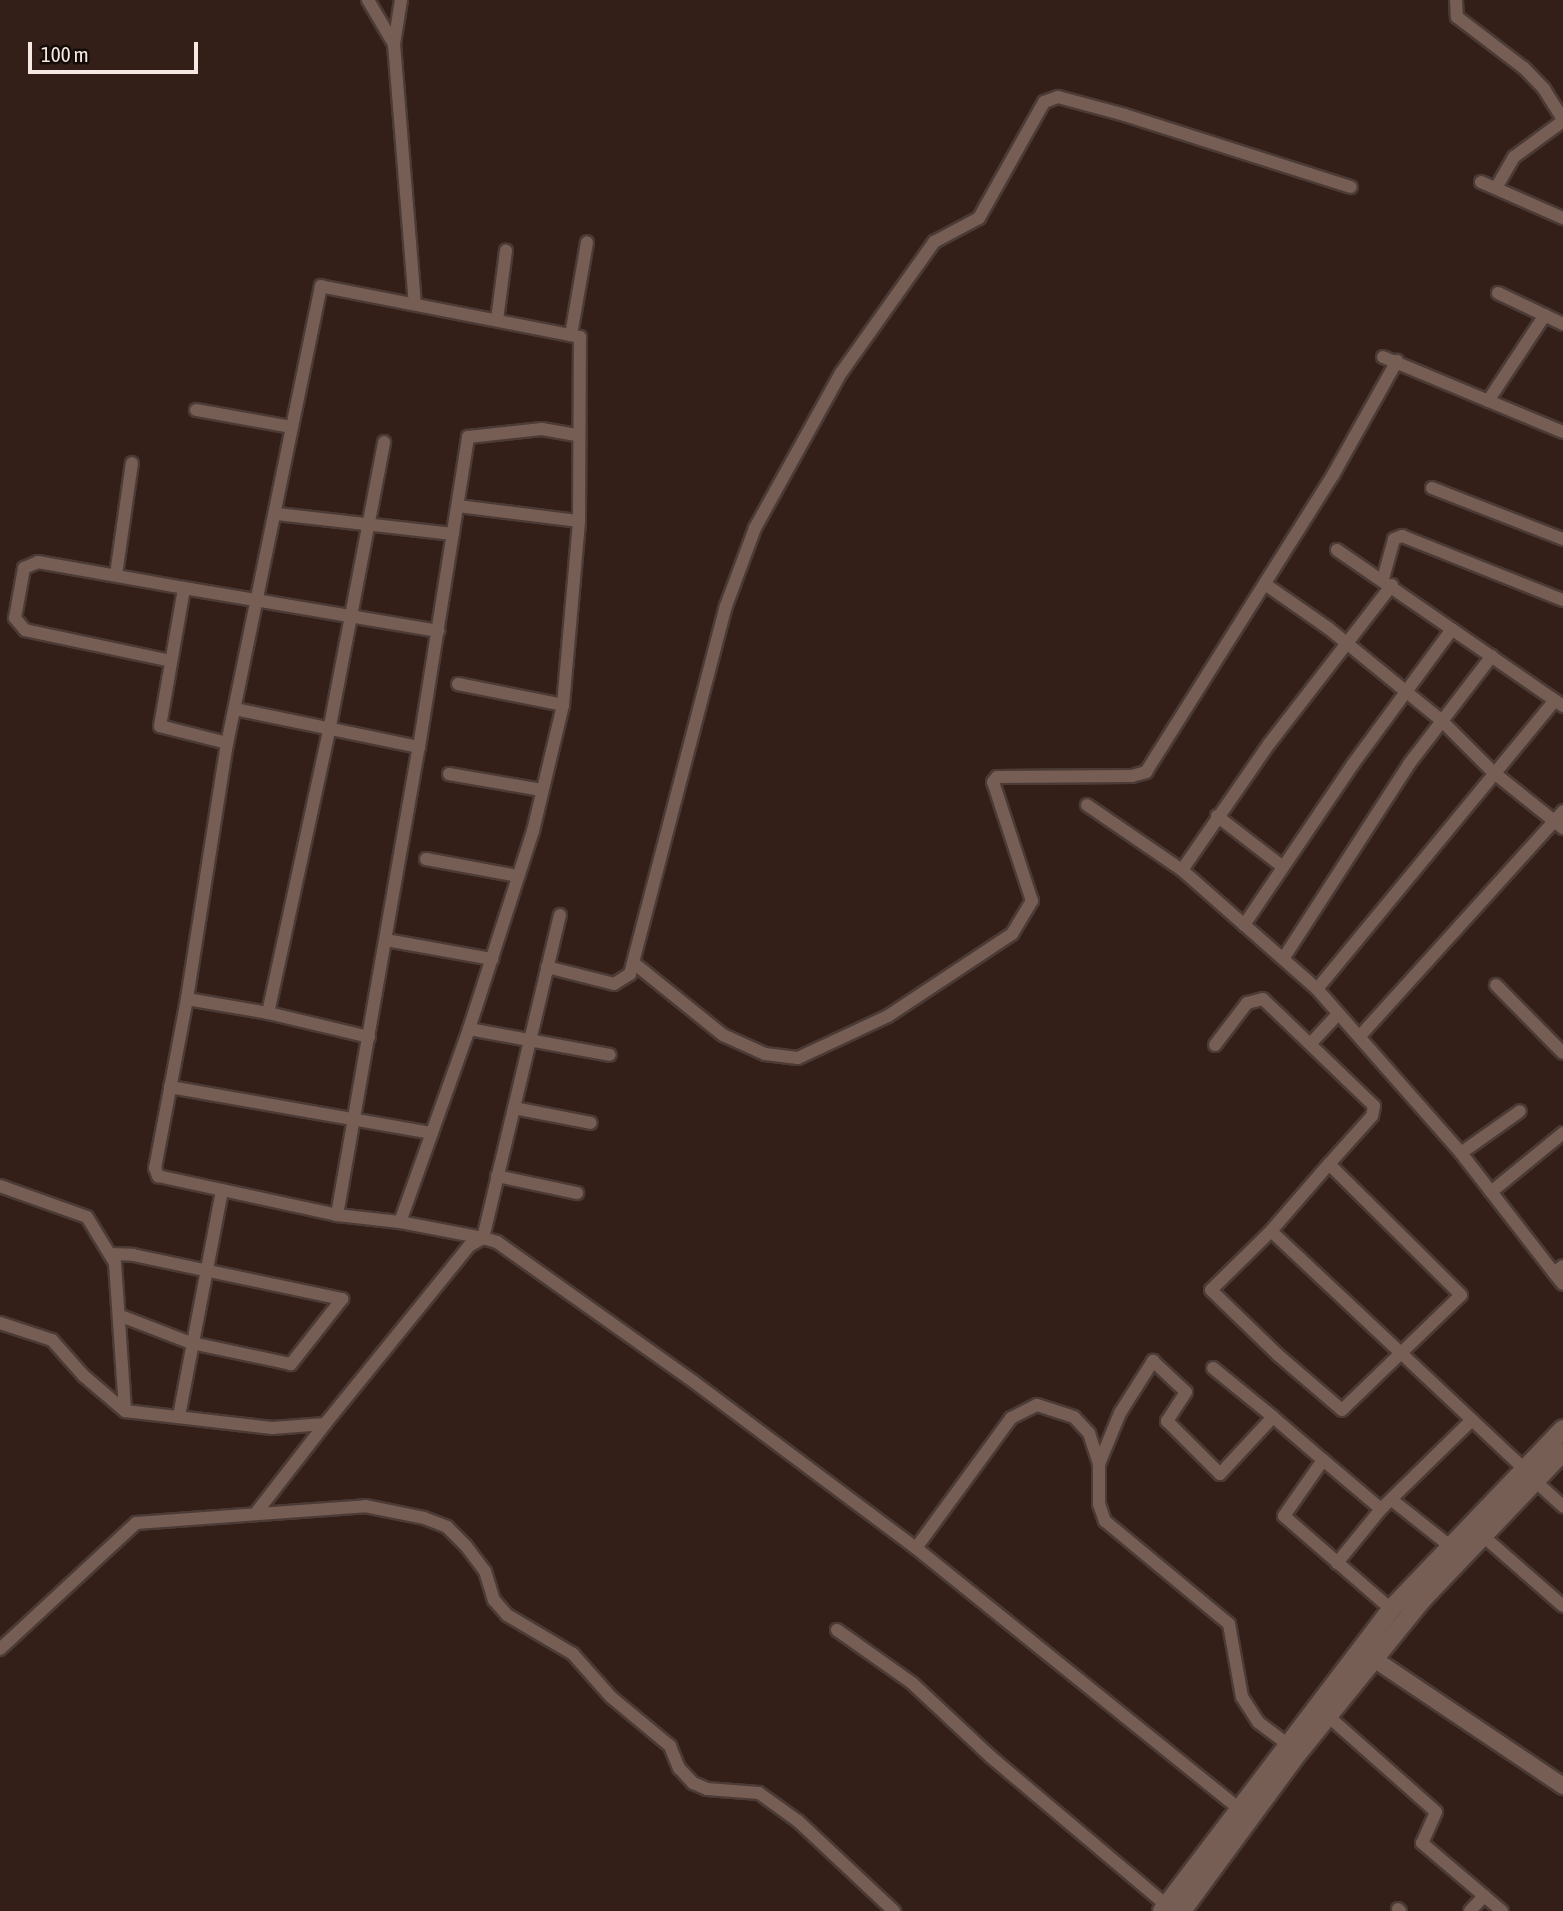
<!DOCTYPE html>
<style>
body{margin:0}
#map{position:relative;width:1563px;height:1911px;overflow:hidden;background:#331f18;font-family:"Asap Condensed",sans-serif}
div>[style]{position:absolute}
.roads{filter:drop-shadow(2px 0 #4b3a35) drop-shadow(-2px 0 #4b3a35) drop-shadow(0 2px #4b3a35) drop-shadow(0 -2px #4b3a35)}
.minor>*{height:12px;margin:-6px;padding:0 6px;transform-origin:6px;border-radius:6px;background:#765e55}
.tertiary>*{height:16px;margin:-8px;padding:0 8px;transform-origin:8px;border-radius:8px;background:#765e55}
.secondary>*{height:18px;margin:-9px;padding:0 9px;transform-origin:9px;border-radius:9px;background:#765e55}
span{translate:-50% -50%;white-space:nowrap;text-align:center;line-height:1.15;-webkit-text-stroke:7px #150c08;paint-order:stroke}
.scale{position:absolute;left:28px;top:42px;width:170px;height:32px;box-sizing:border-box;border:4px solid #f7e8e3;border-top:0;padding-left:9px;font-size:21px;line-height:24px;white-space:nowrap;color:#f7e8e3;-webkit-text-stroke:5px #150c08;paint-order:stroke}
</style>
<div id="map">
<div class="roads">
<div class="minor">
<div style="left:368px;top:0;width:51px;rotate:59.4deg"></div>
<div style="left:401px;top:0;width:45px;rotate:99deg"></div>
<div style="left:394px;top:44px;width:261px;rotate:85.4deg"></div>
<div style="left:1456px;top:0;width:17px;rotate:87deg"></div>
<div style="left:1457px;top:17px;width:84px;rotate:37.3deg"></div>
<div style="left:1524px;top:68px;width:29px;rotate:46deg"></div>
<div style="left:1544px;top:89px;width:36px;rotate:58deg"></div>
<div style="left:1481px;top:182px;width:90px;rotate:23.7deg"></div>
<div style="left:1496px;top:188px;width:36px;rotate:-60deg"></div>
<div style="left:1514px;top:157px;width:61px;rotate:-36.3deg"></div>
<div style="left:1498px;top:293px;width:72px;rotate:25.5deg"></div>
<div style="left:497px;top:320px;width:70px;rotate:-82.6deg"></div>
<div style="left:571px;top:335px;width:94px;rotate:-80.2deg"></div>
<div style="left:1383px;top:357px;width:195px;rotate:22.6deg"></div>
<div style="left:1488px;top:401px;width:103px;rotate:-56.5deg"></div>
<div style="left:196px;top:410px;width:97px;rotate:10.1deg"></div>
<div style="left:1432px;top:488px;width:141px;rotate:21.3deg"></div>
<div style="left:458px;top:506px;width:122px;rotate:7.1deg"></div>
<div style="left:277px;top:514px;width:177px;rotate:6.5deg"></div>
<div style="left:1337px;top:550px;width:275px;rotate:34.6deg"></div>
<div style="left:116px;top:575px;width:113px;rotate:-81.9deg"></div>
<div style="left:1383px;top:579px;width:41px;rotate:-74.6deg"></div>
<div style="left:1394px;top:539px;width:9px;rotate:-21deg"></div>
<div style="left:1402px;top:536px;width:173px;rotate:21.7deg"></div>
<div style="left:1265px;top:584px;width:77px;rotate:34.9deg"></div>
<div style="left:1328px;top:628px;width:147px;rotate:39.2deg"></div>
<div style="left:1442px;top:721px;width:72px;rotate:45deg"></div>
<div style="left:1493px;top:772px;width:90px;rotate:38.7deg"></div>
<div style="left:171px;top:661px;width:149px;rotate:-168deg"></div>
<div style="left:25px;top:630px;width:16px;rotate:-130deg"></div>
<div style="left:15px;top:618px;width:51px;rotate:-79.8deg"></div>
<div style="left:24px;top:568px;width:15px;rotate:-23deg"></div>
<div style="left:38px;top:562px;width:148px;rotate:10.1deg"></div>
<div style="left:458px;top:684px;width:107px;rotate:11.3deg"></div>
<div style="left:235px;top:709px;width:188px;rotate:11.7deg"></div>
<div style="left:227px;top:743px;width:69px;rotate:-165.8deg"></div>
<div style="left:160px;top:726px;width:140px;rotate:-80.1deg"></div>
<div style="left:184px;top:588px;width:258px;rotate:9.6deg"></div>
<div style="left:449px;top:774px;width:94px;rotate:9.8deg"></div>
<div style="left:1087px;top:805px;width:115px;rotate:34.4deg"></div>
<div style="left:1182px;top:870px;width:180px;rotate:41.4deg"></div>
<div style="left:1317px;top:989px;width:218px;rotate:48.7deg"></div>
<div style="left:1461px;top:1153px;width:152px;rotate:52.2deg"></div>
<div style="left:1554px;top:1273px;width:11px;rotate:-38deg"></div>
<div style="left:1217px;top:816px;width:83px;rotate:37.7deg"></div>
<div style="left:426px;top:859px;width:94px;rotate:10.5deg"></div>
<div style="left:1182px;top:870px;width:153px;rotate:-55.4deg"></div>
<div style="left:1269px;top:744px;width:201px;rotate:-52.3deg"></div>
<div style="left:1244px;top:925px;width:194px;rotate:-55.9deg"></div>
<div style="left:1353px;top:764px;width:167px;rotate:-53.7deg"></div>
<div style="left:386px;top:940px;width:108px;rotate:10.2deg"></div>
<div style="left:1283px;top:959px;width:232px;rotate:-57.1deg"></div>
<div style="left:1409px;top:764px;width:136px;rotate:-52.5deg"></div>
<div style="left:635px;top:964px;width:113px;rotate:38.9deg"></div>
<div style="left:723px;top:1035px;width:46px;rotate:24.3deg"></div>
<div style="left:765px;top:1054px;width:33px;rotate:7deg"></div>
<div style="left:798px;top:1058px;width:99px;rotate:-25deg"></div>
<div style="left:888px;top:1016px;width:149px;rotate:-33.5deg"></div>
<div style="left:1012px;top:934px;width:39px;rotate:-59deg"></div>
<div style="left:1032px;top:901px;width:125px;rotate:-108.1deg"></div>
<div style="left:993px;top:782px;width:6px;rotate:-51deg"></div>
<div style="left:997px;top:777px;width:135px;rotate:-0.4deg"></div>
<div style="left:1132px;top:776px;width:15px;rotate:-16deg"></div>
<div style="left:1146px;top:772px;width:351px;rotate:-57.8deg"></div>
<div style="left:1333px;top:475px;width:131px;rotate:-60.7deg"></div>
<div style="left:547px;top:967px;width:69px;rotate:14.2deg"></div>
<div style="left:614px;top:984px;width:19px;rotate:-32deg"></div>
<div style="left:630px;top:974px;width:380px;rotate:-75.4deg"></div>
<div style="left:726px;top:606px;width:83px;rotate:-69.6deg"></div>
<div style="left:755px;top:528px;width:177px;rotate:-61deg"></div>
<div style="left:841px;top:373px;width:161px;rotate:-54.6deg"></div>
<div style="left:934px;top:242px;width:51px;rotate:-28.1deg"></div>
<div style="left:979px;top:218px;width:133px;rotate:-60.7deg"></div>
<div style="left:1044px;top:102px;width:15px;rotate:-20deg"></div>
<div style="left:1058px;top:97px;width:69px;rotate:15deg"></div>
<div style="left:1125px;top:115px;width:237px;rotate:17.7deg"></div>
<div style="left:1496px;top:985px;width:95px;rotate:45.4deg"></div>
<div style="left:1317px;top:989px;width:374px;rotate:-50.5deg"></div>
<div style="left:187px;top:999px;width:82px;rotate:9.8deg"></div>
<div style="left:469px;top:1029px;width:143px;rotate:10.4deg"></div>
<div style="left:1360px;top:1036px;width:303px;rotate:-47.9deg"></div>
<div style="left:369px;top:1037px;width:104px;rotate:-166.6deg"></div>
<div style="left:268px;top:1013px;width:294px;rotate:-77.8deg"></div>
<div style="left:330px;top:726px;width:289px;rotate:-79.2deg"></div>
<div style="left:1312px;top:1042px;width:38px;rotate:-47deg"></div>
<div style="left:1215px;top:1045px;width:53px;rotate:-52.7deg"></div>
<div style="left:1247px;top:1003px;width:16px;rotate:-14deg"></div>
<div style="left:1263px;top:999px;width:154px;rotate:43.9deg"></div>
<div style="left:1374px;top:1106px;width:10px;rotate:101deg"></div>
<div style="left:1372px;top:1116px;width:64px;rotate:131.9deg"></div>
<div style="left:1329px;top:1164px;width:89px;rotate:130.9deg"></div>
<div style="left:1271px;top:1231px;width:178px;rotate:43.2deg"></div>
<div style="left:1401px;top:1353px;width:83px;rotate:-44deg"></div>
<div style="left:1461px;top:1295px;width:186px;rotate:-135.2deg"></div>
<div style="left:170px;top:1087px;width:266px;rotate:10deg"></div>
<div style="left:514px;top:1108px;width:78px;rotate:11deg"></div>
<div style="left:1461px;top:1153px;width:72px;rotate:-35.4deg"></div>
<div style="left:497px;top:1176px;width:82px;rotate:12deg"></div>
<div style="left:0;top:1186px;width:92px;rotate:19.6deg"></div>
<div style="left:87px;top:1217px;width:54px;rotate:58.7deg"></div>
<div style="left:115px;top:1263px;width:148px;rotate:86.1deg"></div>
<div style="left:125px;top:1411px;width:148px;rotate:6.6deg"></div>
<div style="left:272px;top:1428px;width:53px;rotate:-4.3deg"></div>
<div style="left:325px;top:1424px;width:229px;rotate:-51deg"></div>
<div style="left:469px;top:1246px;width:16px;rotate:-30deg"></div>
<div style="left:483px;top:1238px;width:15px;rotate:16deg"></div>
<div style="left:497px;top:1242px;width:242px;rotate:35.4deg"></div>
<div style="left:694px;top:1382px;width:277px;rotate:36.8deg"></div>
<div style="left:916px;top:1548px;width:161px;rotate:-53.8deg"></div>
<div style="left:1011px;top:1418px;width:29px;rotate:-27deg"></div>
<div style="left:1037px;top:1405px;width:39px;rotate:18deg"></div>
<div style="left:1074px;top:1417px;width:22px;rotate:47deg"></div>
<div style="left:1089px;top:1433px;width:33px;rotate:72deg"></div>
<div style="left:1099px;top:1464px;width:40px;rotate:90deg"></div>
<div style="left:1099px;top:1504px;width:18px;rotate:71deg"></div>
<div style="left:1105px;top:1521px;width:161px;rotate:39.7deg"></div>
<div style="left:1229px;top:1624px;width:74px;rotate:79.9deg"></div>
<div style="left:1242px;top:1697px;width:30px;rotate:57deg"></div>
<div style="left:1258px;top:1722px;width:35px;rotate:37deg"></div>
<div style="left:1491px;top:1192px;width:93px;rotate:-39.3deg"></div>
<div style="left:337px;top:1215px;width:63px;rotate:6.3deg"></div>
<div style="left:400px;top:1222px;width:205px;rotate:-70.3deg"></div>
<div style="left:469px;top:1029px;width:208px;rotate:-72.1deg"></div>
<div style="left:533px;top:831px;width:130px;rotate:-76.6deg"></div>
<div style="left:563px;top:705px;width:185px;rotate:-85deg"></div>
<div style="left:579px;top:521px;width:184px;rotate:-89.7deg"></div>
<div style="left:580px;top:337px;width:264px;rotate:-168.9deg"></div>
<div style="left:321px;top:286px;width:467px;rotate:101.6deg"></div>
<div style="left:227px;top:743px;width:259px;rotate:98.9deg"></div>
<div style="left:187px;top:999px;width:172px;rotate:100.7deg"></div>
<div style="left:155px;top:1168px;width:9px;rotate:69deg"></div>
<div style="left:158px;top:1176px;width:183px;rotate:12.3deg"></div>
<div style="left:337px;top:1215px;width:475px;rotate:-80.1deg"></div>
<div style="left:419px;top:747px;width:314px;rotate:-81deg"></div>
<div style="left:468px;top:437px;width:74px;rotate:-6.2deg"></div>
<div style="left:542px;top:429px;width:36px;rotate:10deg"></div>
<div style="left:400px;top:1222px;width:85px;rotate:10.9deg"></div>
<div style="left:483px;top:1238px;width:332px;rotate:-76.6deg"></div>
<div style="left:1271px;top:1231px;width:84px;rotate:135.5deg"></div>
<div style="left:1211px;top:1290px;width:93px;rotate:44.1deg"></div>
<div style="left:1278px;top:1355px;width:84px;rotate:40.7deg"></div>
<div style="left:1342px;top:1410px;width:82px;rotate:-44deg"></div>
<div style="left:1401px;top:1353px;width:168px;rotate:43.3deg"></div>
<div style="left:110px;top:1254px;width:23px;rotate:2deg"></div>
<div style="left:133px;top:1255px;width:214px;rotate:11.9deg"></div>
<div style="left:342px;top:1299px;width:83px;rotate:128.1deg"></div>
<div style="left:291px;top:1364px;width:102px;rotate:-168.1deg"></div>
<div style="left:191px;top:1343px;width:75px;rotate:-158.9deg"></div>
<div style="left:1554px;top:1273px;width:14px;rotate:51deg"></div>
<div style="left:0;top:1323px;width:55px;rotate:18.1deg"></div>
<div style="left:52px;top:1340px;width:48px;rotate:48.4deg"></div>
<div style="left:84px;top:1376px;width:54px;rotate:40.5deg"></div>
<div style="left:1213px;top:1368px;width:77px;rotate:39.2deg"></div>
<div style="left:179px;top:1416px;width:230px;rotate:-79.2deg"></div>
<div style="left:1099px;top:1464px;width:55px;rotate:-67.6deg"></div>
<div style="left:1120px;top:1413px;width:62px;rotate:-57.6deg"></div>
<div style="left:1153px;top:1361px;width:45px;rotate:43.2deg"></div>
<div style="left:1186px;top:1392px;width:35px;rotate:123deg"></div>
<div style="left:1167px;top:1421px;width:75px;rotate:45deg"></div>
<div style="left:1220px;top:1474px;width:78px;rotate:-47.1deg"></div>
<div style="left:1273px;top:1417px;width:66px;rotate:40.7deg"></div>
<div style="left:1535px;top:1481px;width:38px;rotate:42deg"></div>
<div style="left:1392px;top:1500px;width:74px;rotate:38.4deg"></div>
<div style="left:1381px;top:1509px;width:76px;rotate:-139.8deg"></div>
<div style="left:1323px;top:1460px;width:68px;rotate:124.9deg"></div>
<div style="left:1284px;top:1516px;width:142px;rotate:41deg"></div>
<div style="left:256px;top:1513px;width:113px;rotate:-52.2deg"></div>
<div style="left:1483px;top:1536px;width:106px;rotate:41.2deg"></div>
<div style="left:916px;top:1548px;width:414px;rotate:38.9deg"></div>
<div style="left:1337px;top:1563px;width:70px;rotate:-50.8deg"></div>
<div style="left:1381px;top:1509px;width:127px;rotate:-44.4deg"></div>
<div style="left:837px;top:1630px;width:92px;rotate:35.2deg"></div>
<div style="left:912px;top:1683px;width:108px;rotate:43.1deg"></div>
<div style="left:991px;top:1757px;width:229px;rotate:40.2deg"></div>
<div style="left:0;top:1649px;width:185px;rotate:-42.8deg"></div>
<div style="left:136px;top:1523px;width:230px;rotate:-4.2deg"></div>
<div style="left:365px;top:1506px;width:60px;rotate:11.5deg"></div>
<div style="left:424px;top:1518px;width:25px;rotate:21deg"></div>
<div style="left:447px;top:1527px;width:27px;rotate:45deg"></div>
<div style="left:466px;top:1546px;width:31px;rotate:53deg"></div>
<div style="left:485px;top:1571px;width:30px;rotate:73deg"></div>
<div style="left:494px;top:1600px;width:20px;rotate:49deg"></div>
<div style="left:507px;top:1615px;width:77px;rotate:30.6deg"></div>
<div style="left:573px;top:1654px;width:57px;rotate:48.5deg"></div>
<div style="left:611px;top:1697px;width:77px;rotate:39.7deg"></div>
<div style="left:670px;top:1746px;width:24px;rotate:68deg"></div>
<div style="left:679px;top:1768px;width:21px;rotate:47deg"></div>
<div style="left:693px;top:1783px;width:15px;rotate:23deg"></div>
<div style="left:707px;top:1789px;width:52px;rotate:4.4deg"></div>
<div style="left:759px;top:1793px;width:48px;rotate:35.7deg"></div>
<div style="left:798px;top:1821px;width:132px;rotate:43.2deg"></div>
<div style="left:1328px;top:1716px;width:144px;rotate:41.6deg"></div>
<div style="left:1436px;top:1812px;width:34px;rotate:114deg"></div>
<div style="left:1422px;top:1843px;width:105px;rotate:40.4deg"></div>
<div style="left:1398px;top:1909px;width:3px;rotate:45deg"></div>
<div style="left:1470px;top:1911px;width:21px;rotate:-47deg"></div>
</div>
<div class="tertiary">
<div style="left:1374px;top:1659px;width:228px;rotate:33.9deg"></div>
</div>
<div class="secondary">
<div style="left:1162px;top:1911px;width:379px;rotate:-52.8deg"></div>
<div style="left:1391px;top:1609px;width:249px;rotate:-46.3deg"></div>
<div style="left:1182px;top:1911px;width:197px;rotate:-53.7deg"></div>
<div style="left:1299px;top:1752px;width:196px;rotate:-51deg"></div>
<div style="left:1422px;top:1600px;width:204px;rotate:-46.4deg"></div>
</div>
</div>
<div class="scale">100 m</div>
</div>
